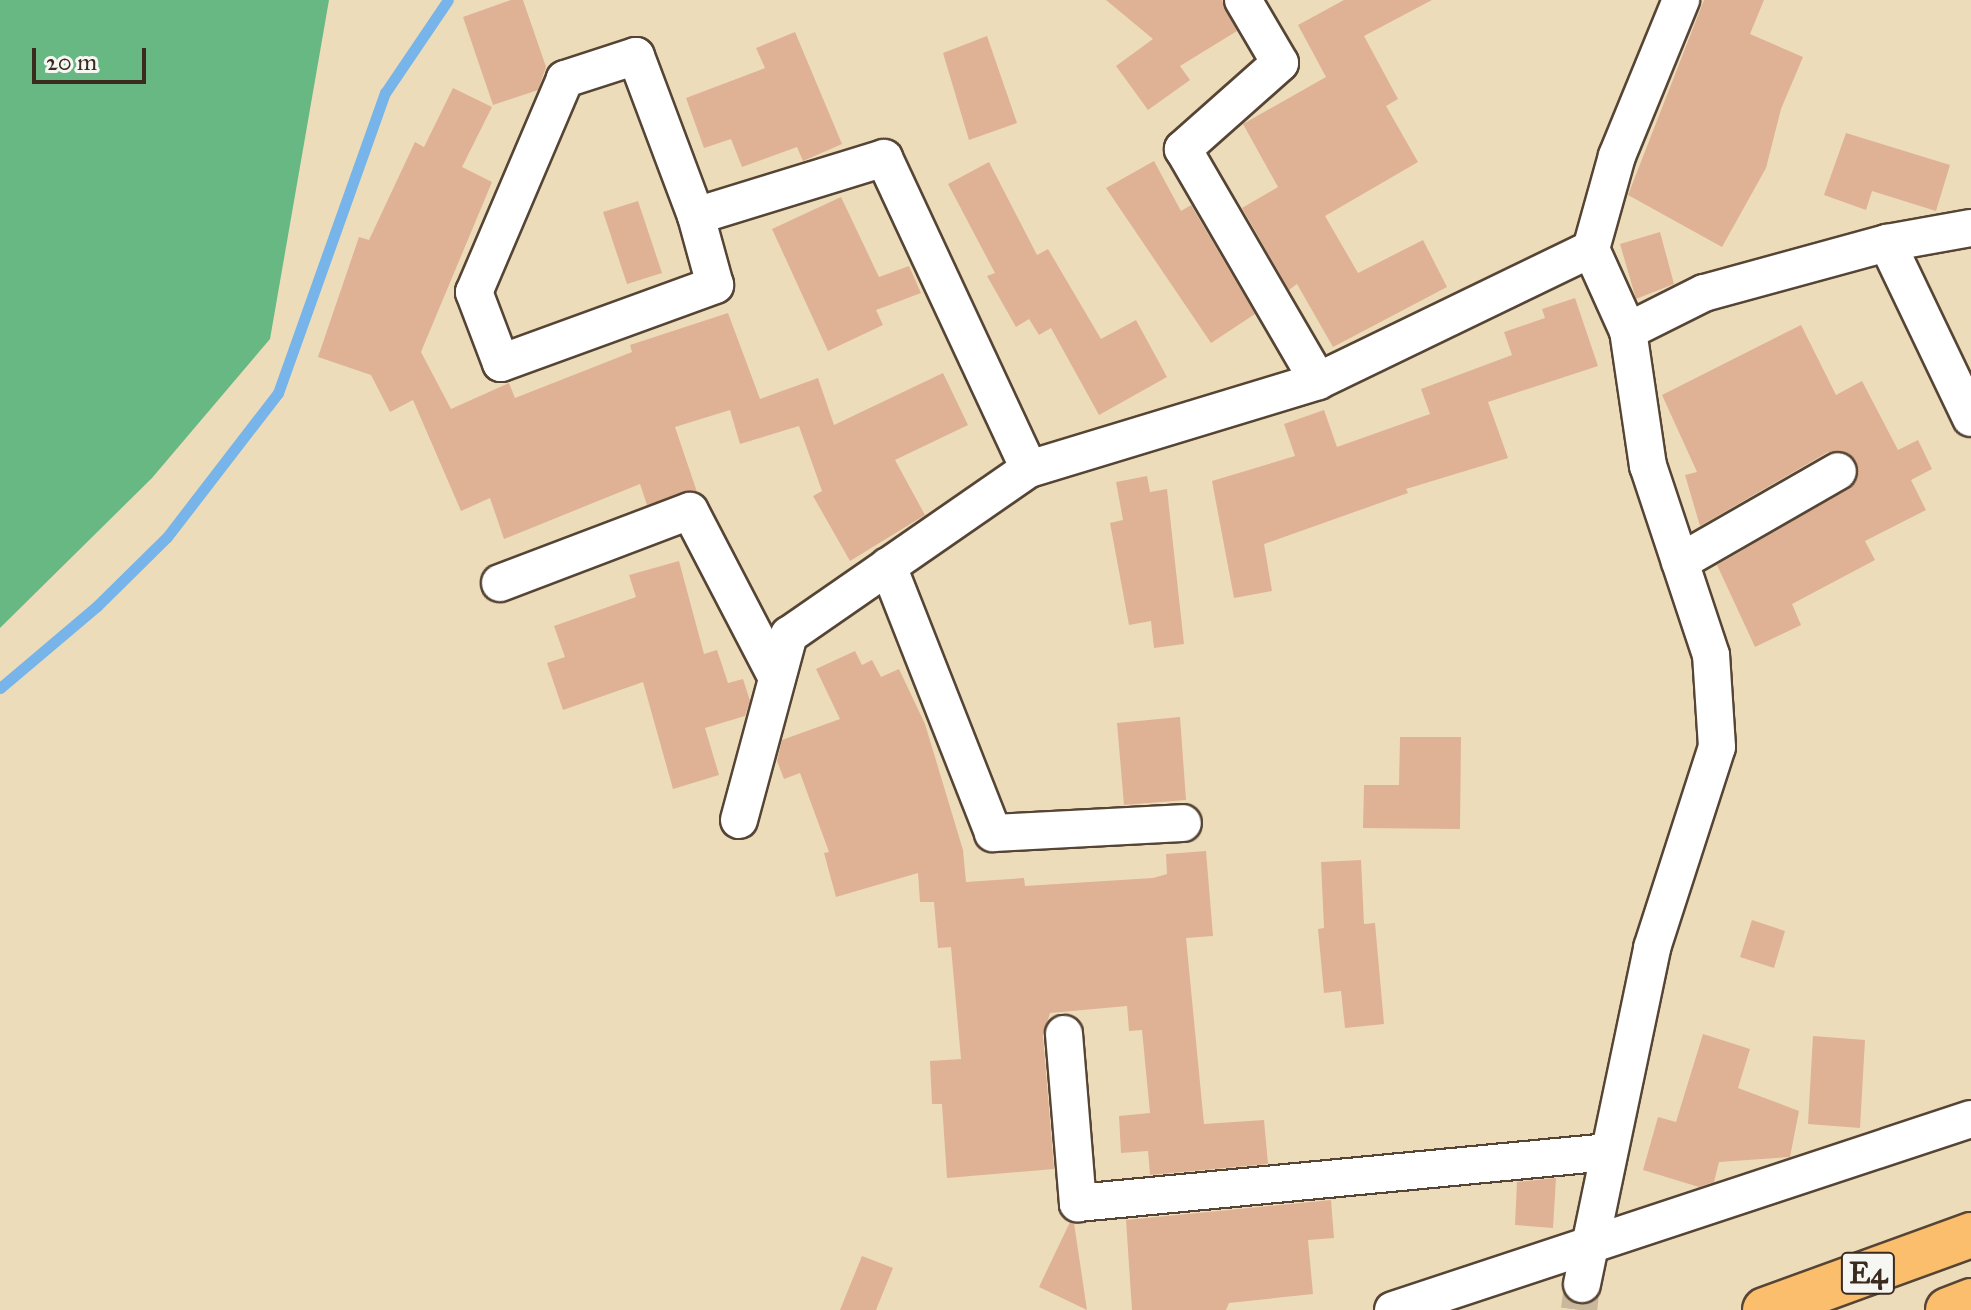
<!DOCTYPE html>
<style>
body{margin:0}
#map{position:relative;width:1971px;height:1310px;overflow:hidden;background:#eddcba;font-family:"IM FELL Great Primer",serif}
div>[style]{position:absolute}
.forest>*{inset:0;background:#67b883}
.stream>*{height:11px;margin:-5.5px;padding:0 5.5px;transform-origin:5.5px;border-radius:5.5px;background:#76b4e9}
.building>*{inset:0;background:#dfb295}
.minor-tunnel>*{height:36px;margin-top:-18px;transform-origin:0;background:repeating-linear-gradient(90deg,#c9b89b 0 36px,transparent 0 54px)}
.roads{filter:drop-shadow(2px 0 #564535) drop-shadow(-2px 0 #564535) drop-shadow(0 2px #564535) drop-shadow(0 -2px #564535)}
.minor>*{height:36px;margin:-18px;padding:0 18px;transform-origin:18px;border-radius:18px;background:#fff}
.highway>*{height:44px;margin:-22px;padding:0 22px;transform-origin:22px;border-radius:22px;background:#fabe6d}
span{translate:-50% -50%;white-space:nowrap;text-align:center;line-height:1.15;-webkit-text-stroke:6px #f6f6f2;paint-order:stroke}
.shield-label span{padding:2px 6px;background:#f6f6f2;border:2px solid;border-radius:6px;-webkit-text-stroke-width:0}
.shield-label{font-size:30px;color:#3b2a1e;font-weight:700}
.scale{position:absolute;left:32px;top:48px;width:114px;height:36px;box-sizing:border-box;border:4px solid #3b2a1e;border-top:0;padding-left:10px;font-size:24px;line-height:28px;white-space:nowrap;color:#3b2a1e;-webkit-text-stroke:6px #f6f6f2;paint-order:stroke}
</style>
<div id="map">
<div class="forest">
<div style="clip-path:polygon(0 0,329px 0,270px 339px,152px 478px,0 628px)"></div>
</div>
<div class="stream">
<div style="left:0;top:688px;width:127px;rotate:-40.2deg"></div>
<div style="left:97px;top:606px;width:98px;rotate:-44.6deg"></div>
<div style="left:167px;top:537px;width:182px;rotate:-52.4deg"></div>
<div style="left:278px;top:393px;width:319px;rotate:-70.4deg"></div>
<div style="left:385px;top:93px;width:112px;rotate:-55.9deg"></div>
</div>
<div class="building">
<div style="clip-path:polygon(511px 0,523px 0,546px 67px,538px 90px,493px 105px,463px 17px)"></div>
<div style="clip-path:polygon(1106px 0,1222px 0,1237px 31px,1180px 66px,1190px 80px,1148px 110px,1116px 66px,1153px 39px)"></div>
<div style="clip-path:polygon(1344px 0,1432px 0,1364px 36px,1398px 99px,1386px 106px,1418px 162px,1325px 216px,1358px 273px,1423px 240px,1447px 287px,1333px 347px,1297px 284px,1289px 290px,1242px 208px,1278px 187px,1243px 124px,1326px 77px,1298px 25px)"></div>
<div style="clip-path:polygon(1704px 0,1764px 0,1750px 34px,1803px 57px,1781px 109px,1766px 168px,1722px 247px,1628px 195px)"></div>
<div style="clip-path:polygon(795px 32px,842px 144px,803px 161px,797px 147px,742px 167px,731px 139px,704px 148px,686px 98px,765px 68px,756px 48px)"></div>
<div style="clip-path:polygon(987px 36px,1017px 123px,969px 140px,943px 53px)"></div>
<div style="clip-path:polygon(453px 88px,492px 107px,462px 167px,492px 182px,421px 352px,451px 409px,509px 383px,515px 398px,632px 352px,630px 345px,728px 313px,760px 399px,818px 378px,834px 425px,943px 373px,968px 425px,895px 460px,925px 515px,850px 561px,813px 496px,822px 491px,799px 426px,740px 444px,730px 410px,675px 427px,697px 492px,647px 505px,640px 484px,504px 539px,490px 498px,461px 511px,413px 400px,390px 412px,371px 375px,318px 357px,359px 237px,369px 240px,415px 142px,424px 147px)"></div>
<div style="clip-path:polygon(1846px 133px,1950px 165px,1936px 211px,1872px 191px,1866px 210px,1824px 195px)"></div>
<div style="clip-path:polygon(1154px 161px,1181px 211px,1191px 205px,1255px 314px,1211px 343px,1106px 188px)"></div>
<div style="clip-path:polygon(989px 162px,1037px 255px,1048px 249px,1101px 339px,1136px 320px,1167px 377px,1099px 415px,1051px 328px,1039px 335px,1029px 319px,1016px 327px,987px 276px,995px 273px,948px 184px)"></div>
<div style="clip-path:polygon(841px 197px,879px 277px,909px 266px,921px 293px,876px 310px,883px 325px,828px 351px,772px 229px)"></div>
<div style="clip-path:polygon(638px 201px,662px 273px,627px 284px,603px 212px)"></div>
<div style="clip-path:polygon(1660px 232px,1674px 284px,1636px 299px,1620px 244px)"></div>
<div style="clip-path:polygon(1575px 298px,1598px 366px,1488px 402px,1508px 458px,1406px 489px,1408px 493px,1264px 544px,1272px 591px,1234px 598px,1212px 481px,1295px 456px,1284px 424px,1324px 410px,1337px 447px,1430px 414px,1421px 389px,1512px 355px,1504px 332px,1545px 318px,1542px 309px)"></div>
<div style="clip-path:polygon(1801px 325px,1836px 395px,1862px 381px,1898px 450px,1918px 440px,1932px 469px,1911px 480px,1926px 510px,1865px 541px,1875px 560px,1792px 604px,1801px 625px,1755px 647px,1717px 565px,1848px 489px,1856px 481px,1856px 461px,1848px 453px,1828px 452px,1700px 526px,1685px 475px,1697px 472px,1662px 395px)"></div>
<div style="clip-path:polygon(1147px 476px,1150px 492px,1167px 489px,1184px 644px,1154px 648px,1151px 621px,1129px 625px,1110px 523px,1123px 520px,1116px 482px)"></div>
<div style="clip-path:polygon(679px 561px,704px 654px,717px 650px,728px 683px,743px 679px,750px 701px,745px 716px,705px 728px,719px 775px,673px 789px,643px 682px,563px 710px,547px 663px,565px 657px,554px 626px,636px 597px,629px 575px)"></div>
<div style="clip-path:polygon(855px 651px,862px 665px,872px 660px,881px 677px,899px 669px,925px 724px,963px 850px,966px 882px,1024px 878px,1025px 886px,1153px 878px,1167px 874px,1166px 854px,1206px 851px,1213px 936px,1186px 938px,1204px 1124px,1264px 1120px,1268px 1164px,1150px 1175px,1148px 1151px,1121px 1153px,1119px 1116px,1150px 1113px,1142px 1030px,1129px 1031px,1127px 1006px,1050px 1013px,1043px 1036px,1054px 1169px,947px 1178px,942px 1104px,932px 1104px,930px 1061px,961px 1059px,951px 947px,938px 948px,934px 902px,920px 902px,918px 873px,836px 897px,824px 853px,829px 852px,800px 773px,784px 779px,777px 761px,782px 740px,840px 719px,816px 669px)"></div>
<div style="clip-path:polygon(1180px 717px,1186px 800px,1124px 805px,1117px 723px)"></div>
<div style="clip-path:polygon(1400px 737px,1461px 737px,1460px 829px,1363px 828px,1364px 785px,1399px 785px)"></div>
<div style="clip-path:polygon(1361px 860px,1364px 924px,1375px 923px,1384px 1024px,1345px 1028px,1341px 991px,1324px 993px,1318px 929px,1324px 928px,1321px 862px)"></div>
<div style="clip-path:polygon(1752px 920px,1785px 931px,1774px 968px,1740px 957px)"></div>
<div style="clip-path:polygon(1703px 1034px,1750px 1049px,1738px 1088px,1799px 1111px,1790px 1157px,1719px 1162px,1714px 1182px,1699px 1187px,1643px 1170px,1658px 1117px,1676px 1122px)"></div>
<div style="clip-path:polygon(1813px 1036px,1865px 1040px,1860px 1128px,1808px 1124px)"></div>
<div style="clip-path:polygon(1556px 1178px,1553px 1228px,1515px 1225px,1517px 1182px)"></div>
<div style="clip-path:polygon(1331px 1200px,1334px 1238px,1308px 1240px,1313px 1294px,1229px 1303px,1226px 1310px,1132px 1310px,1126px 1220px)"></div>
<div style="clip-path:polygon(1070px 1222px,1074px 1223px,1087px 1310px,1039px 1287px)"></div>
<div style="clip-path:polygon(862px 1256px,893px 1268px,876px 1310px,840px 1310px)"></div>
</div>
<div class="minor-tunnel">
<div style="left:1579px;top:1310px;width:26px;rotate:-83deg"></div>
</div>
<div class="roads">
<div class="minor">
<div style="left:1243px;top:0;width:73px;rotate:59.6deg"></div>
<div style="left:1280px;top:63px;width:130px;rotate:138.4deg"></div>
<div style="left:1183px;top:149px;width:268px;rotate:59.8deg"></div>
<div style="left:696px;top:216px;width:171px;rotate:-110.6deg"></div>
<div style="left:636px;top:56px;width:75px;rotate:162.1deg"></div>
<div style="left:565px;top:79px;width:232px;rotate:113.1deg"></div>
<div style="left:474px;top:292px;width:76px;rotate:69.2deg"></div>
<div style="left:501px;top:363px;width:228px;rotate:-20deg"></div>
<div style="left:715px;top:285px;width:72px;rotate:-105.4deg"></div>
<div style="left:696px;top:216px;width:197px;rotate:-17.1deg"></div>
<div style="left:884px;top:158px;width:343px;rotate:65deg"></div>
<div style="left:1887px;top:243px;width:194px;rotate:64.4deg"></div>
<div style="left:1628px;top:331px;width:85px;rotate:-26.6deg"></div>
<div style="left:1704px;top:293px;width:190px;rotate:-15.3deg"></div>
<div style="left:1887px;top:243px;width:85px;rotate:-10.1deg"></div>
<div style="left:1680px;top:562px;width:182px;rotate:-29.9deg"></div>
<div style="left:888px;top:566px;width:287px;rotate:68.5deg"></div>
<div style="left:993px;top:833px;width:190px;rotate:-3deg"></div>
<div style="left:500px;top:583px;width:203px;rotate:-20.8deg"></div>
<div style="left:690px;top:511px;width:188px;rotate:62.5deg"></div>
<div style="left:739px;top:820px;width:192px;rotate:-74.9deg"></div>
<div style="left:789px;top:635px;width:292px;rotate:-34.7deg"></div>
<div style="left:1029px;top:469px;width:302px;rotate:-16.9deg"></div>
<div style="left:1318px;top:381px;width:303px;rotate:-25.8deg"></div>
<div style="left:1064px;top:1034px;width:170px;rotate:85.3deg"></div>
<div style="left:1078px;top:1203px;width:533px;rotate:-5.49deg"></div>
<div style="left:1582px;top:1284px;width:343px;rotate:-78.2deg"></div>
<div style="left:1652px;top:948px;width:211px;rotate:-72.1deg"></div>
<div style="left:1717px;top:747px;width:92px;rotate:-93.7deg"></div>
<div style="left:1711px;top:655px;width:199px;rotate:-108.4deg"></div>
<div style="left:1648px;top:466px;width:136px;rotate:-98.4deg"></div>
<div style="left:1628px;top:331px;width:90px;rotate:-114.3deg"></div>
<div style="left:1591px;top:249px;width:97px;rotate:-74.4deg"></div>
<div style="left:1617px;top:156px;width:169px;rotate:-67.7deg"></div>
<div style="left:1393px;top:1310px;width:609px;rotate:-18.29deg"></div>
</div>
<div class="highway">
<div style="left:1765px;top:1310px;width:219px;rotate:-20deg"></div>
<div style="left:1948px;top:1310px;width:25px;rotate:-21deg"></div>
</div>
</div>
<div class="shield-label">
<span style="left:1868px;top:1273px">E4</span>
</div>
<div class="scale">20 m</div>
</div>
